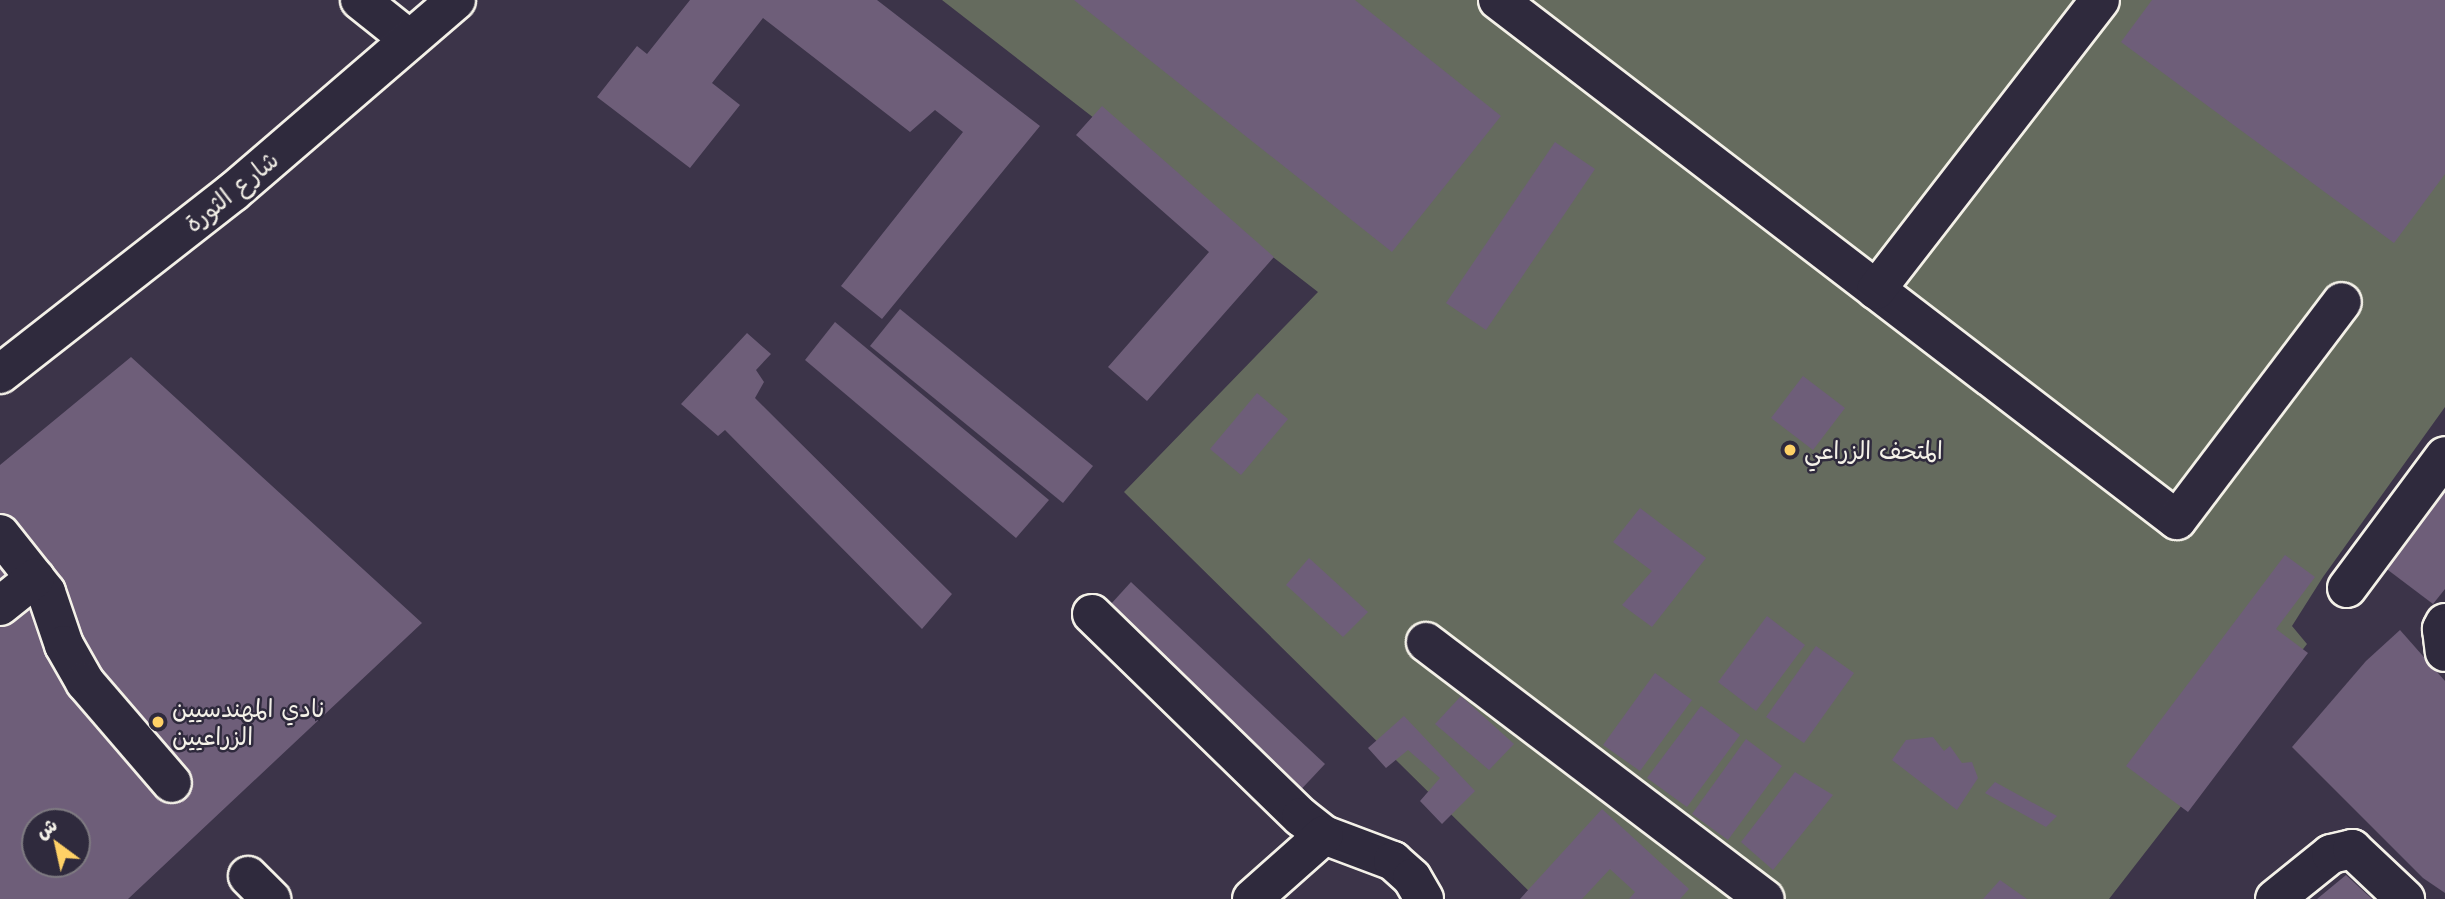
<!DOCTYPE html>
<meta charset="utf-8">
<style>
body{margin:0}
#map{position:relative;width:2445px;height:899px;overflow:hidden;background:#3c3449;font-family:"Playpen Sans","Playpen Sans Arabic",sans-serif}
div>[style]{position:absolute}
.green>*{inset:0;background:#656b5e}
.building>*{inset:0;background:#6e5e79}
.roads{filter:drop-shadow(2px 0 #f4f1e8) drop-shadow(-2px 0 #f4f1e8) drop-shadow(0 2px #f4f1e8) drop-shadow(0 -2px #f4f1e8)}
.minor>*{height:38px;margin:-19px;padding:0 19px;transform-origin:19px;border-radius:19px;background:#2f2a3d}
.dots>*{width:19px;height:19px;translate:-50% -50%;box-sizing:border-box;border:4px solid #2f2a3d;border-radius:50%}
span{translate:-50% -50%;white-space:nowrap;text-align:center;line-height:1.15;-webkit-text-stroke:5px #2f2a3d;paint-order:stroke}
.street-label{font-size:24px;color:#f4f1e8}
.poi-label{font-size:24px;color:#f4f1e8}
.left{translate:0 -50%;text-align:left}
.north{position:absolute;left:21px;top:808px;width:70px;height:70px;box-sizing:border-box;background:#2f2a3d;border:2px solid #7e7a81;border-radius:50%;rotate:327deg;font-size:19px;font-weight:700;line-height:28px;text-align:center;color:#f4f1e8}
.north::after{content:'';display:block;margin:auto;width:24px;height:32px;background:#ffd166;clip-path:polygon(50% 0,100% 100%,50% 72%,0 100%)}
</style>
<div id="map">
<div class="green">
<div style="clip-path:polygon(942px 0,2445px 0,2445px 407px,2323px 577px,2292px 626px,2307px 644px,2109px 899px,1537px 899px,1124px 492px,1318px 292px)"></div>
</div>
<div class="building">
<div style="clip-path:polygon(690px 0,877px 0,1040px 126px,882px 319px,841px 286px,963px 132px,935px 110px,910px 132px,763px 18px,712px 83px,740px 105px,690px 168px,597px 97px,637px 46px,647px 54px)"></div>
<div style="clip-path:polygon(1074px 0,1355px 0,1501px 116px,1392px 252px)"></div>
<div style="clip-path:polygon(2152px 0,2445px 0,2445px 174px,2394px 243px,2121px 42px)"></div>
<div style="clip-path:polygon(1102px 106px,1274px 257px,1147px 401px,1108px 367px,1209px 252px,1076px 135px)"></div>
<div style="clip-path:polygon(1555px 142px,1595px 169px,1486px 330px,1446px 303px)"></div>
<div style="clip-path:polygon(900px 309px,1093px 466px,1063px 503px,870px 346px)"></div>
<div style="clip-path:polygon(835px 322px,1049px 500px,1016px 538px,805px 360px)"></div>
<div style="clip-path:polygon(747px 333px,771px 354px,756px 370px,764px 382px,755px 398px,952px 594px,922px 629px,725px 430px,718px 436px,681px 404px)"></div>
<div style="clip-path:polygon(evenodd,131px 357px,422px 623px,128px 899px,0 899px,0 465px,131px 357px,35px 822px,77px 822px,77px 864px,35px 864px,35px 822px)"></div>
<div style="clip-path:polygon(1803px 376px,1845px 408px,1813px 450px,1771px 418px)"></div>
<div style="clip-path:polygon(1257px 393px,1288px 419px,1241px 475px,1210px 449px)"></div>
<div style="clip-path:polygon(2445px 485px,2445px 589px,2433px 604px,2384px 567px)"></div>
<div style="clip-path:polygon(1640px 508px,1706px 558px,1652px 627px,1622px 605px,1652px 571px,1613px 542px)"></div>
<div style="clip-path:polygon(2285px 555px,2315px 577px,2276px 629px,2308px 653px,2188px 812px,2126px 766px)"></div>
<div style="clip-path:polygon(1309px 558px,1368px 612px,1343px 637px,1286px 585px)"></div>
<div style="clip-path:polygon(1131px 582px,1325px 764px,1294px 797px,1100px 616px)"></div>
<div style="clip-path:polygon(1767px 616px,1805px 645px,1756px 711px,1718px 682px)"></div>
<div style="clip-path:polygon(2400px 630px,2445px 681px,2445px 893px,2423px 878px,2292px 747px,2366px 661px)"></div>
<div style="clip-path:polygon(1816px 646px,1854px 673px,1804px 743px,1766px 717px)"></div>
<div style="clip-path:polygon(1655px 673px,1692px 700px,1640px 771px,1603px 745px)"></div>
<div style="clip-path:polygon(1461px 696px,1514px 744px,1489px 770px,1435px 724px)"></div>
<div style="clip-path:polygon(1701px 706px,1740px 735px,1687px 807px,1647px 778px)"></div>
<div style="clip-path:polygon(1404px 716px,1475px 791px,1442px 824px,1420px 801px,1440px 778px,1408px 750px,1386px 768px,1368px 748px)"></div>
<div style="clip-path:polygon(1933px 737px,1944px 751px,1950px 746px,1962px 763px,1972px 762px,1978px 778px,1957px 810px,1892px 760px,1906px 740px)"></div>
<div style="clip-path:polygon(1746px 739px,1782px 766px,1728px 840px,1692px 814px)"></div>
<div style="clip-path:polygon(1795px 772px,1833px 795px,1773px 870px,1741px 842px)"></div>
<div style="clip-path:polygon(1995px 782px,2057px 816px,2046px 827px,1985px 793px)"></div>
<div style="clip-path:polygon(1602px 809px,1689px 889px,1680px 899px,1629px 899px,1635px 892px,1610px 869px,1582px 899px,1520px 899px)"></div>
<div style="clip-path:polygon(2346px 875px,2372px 899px,2317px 899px)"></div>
<div style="clip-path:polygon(2000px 880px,2027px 899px,1983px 899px)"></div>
</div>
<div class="roads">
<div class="minor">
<div style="left:360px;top:0;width:63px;rotate:38.5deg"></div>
<div style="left:1498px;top:0;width:855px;rotate:37.45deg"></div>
<div style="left:2177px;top:520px;width:273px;rotate:-52.9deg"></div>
<div style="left:1876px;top:290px;width:366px;rotate:-52.3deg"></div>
<div style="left:0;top:374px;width:296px;rotate:-38deg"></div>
<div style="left:233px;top:192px;width:294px;rotate:-40.7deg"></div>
<div style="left:0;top:534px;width:74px;rotate:51.6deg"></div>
<div style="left:46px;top:592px;width:56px;rotate:71.2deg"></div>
<div style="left:64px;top:645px;width:43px;rotate:60.4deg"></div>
<div style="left:85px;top:682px;width:133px;rotate:49.3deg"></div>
<div style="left:2347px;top:588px;width:164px;rotate:-53.4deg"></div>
<div style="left:0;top:606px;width:45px;rotate:-38.7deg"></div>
<div style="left:1092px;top:614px;width:291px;rotate:44.2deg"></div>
<div style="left:1301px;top:817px;width:29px;rotate:38deg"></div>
<div style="left:1324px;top:835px;width:74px;rotate:20.6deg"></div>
<div style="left:1393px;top:861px;width:25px;rotate:42deg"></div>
<div style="left:1412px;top:878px;width:24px;rotate:60deg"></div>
<div style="left:2445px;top:623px;width:7px;rotate:117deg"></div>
<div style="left:2442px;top:629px;width:23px;rotate:83deg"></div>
<div style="left:1426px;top:642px;width:425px;rotate:37.2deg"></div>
<div style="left:248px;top:876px;width:33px;rotate:45deg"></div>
<div style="left:1252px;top:899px;width:96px;rotate:-41.6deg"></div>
<div style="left:2275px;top:899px;width:72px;rotate:-38.8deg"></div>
<div style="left:2331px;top:854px;width:22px;rotate:-13deg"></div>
<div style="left:2352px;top:849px;width:73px;rotate:43.3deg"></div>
</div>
</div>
<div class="dots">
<div style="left:1790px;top:450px;background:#ffd166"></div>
<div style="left:158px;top:722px;background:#ffd166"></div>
</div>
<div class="street-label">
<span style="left:231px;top:191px;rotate:-39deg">شارع الثورة</span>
</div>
<div class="poi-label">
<span class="left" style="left:1804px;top:450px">المتحف الزراعي</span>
<span class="left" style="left:172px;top:722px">نادي المهندسيين<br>الزراعيين</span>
</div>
<div class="north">ش</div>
</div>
